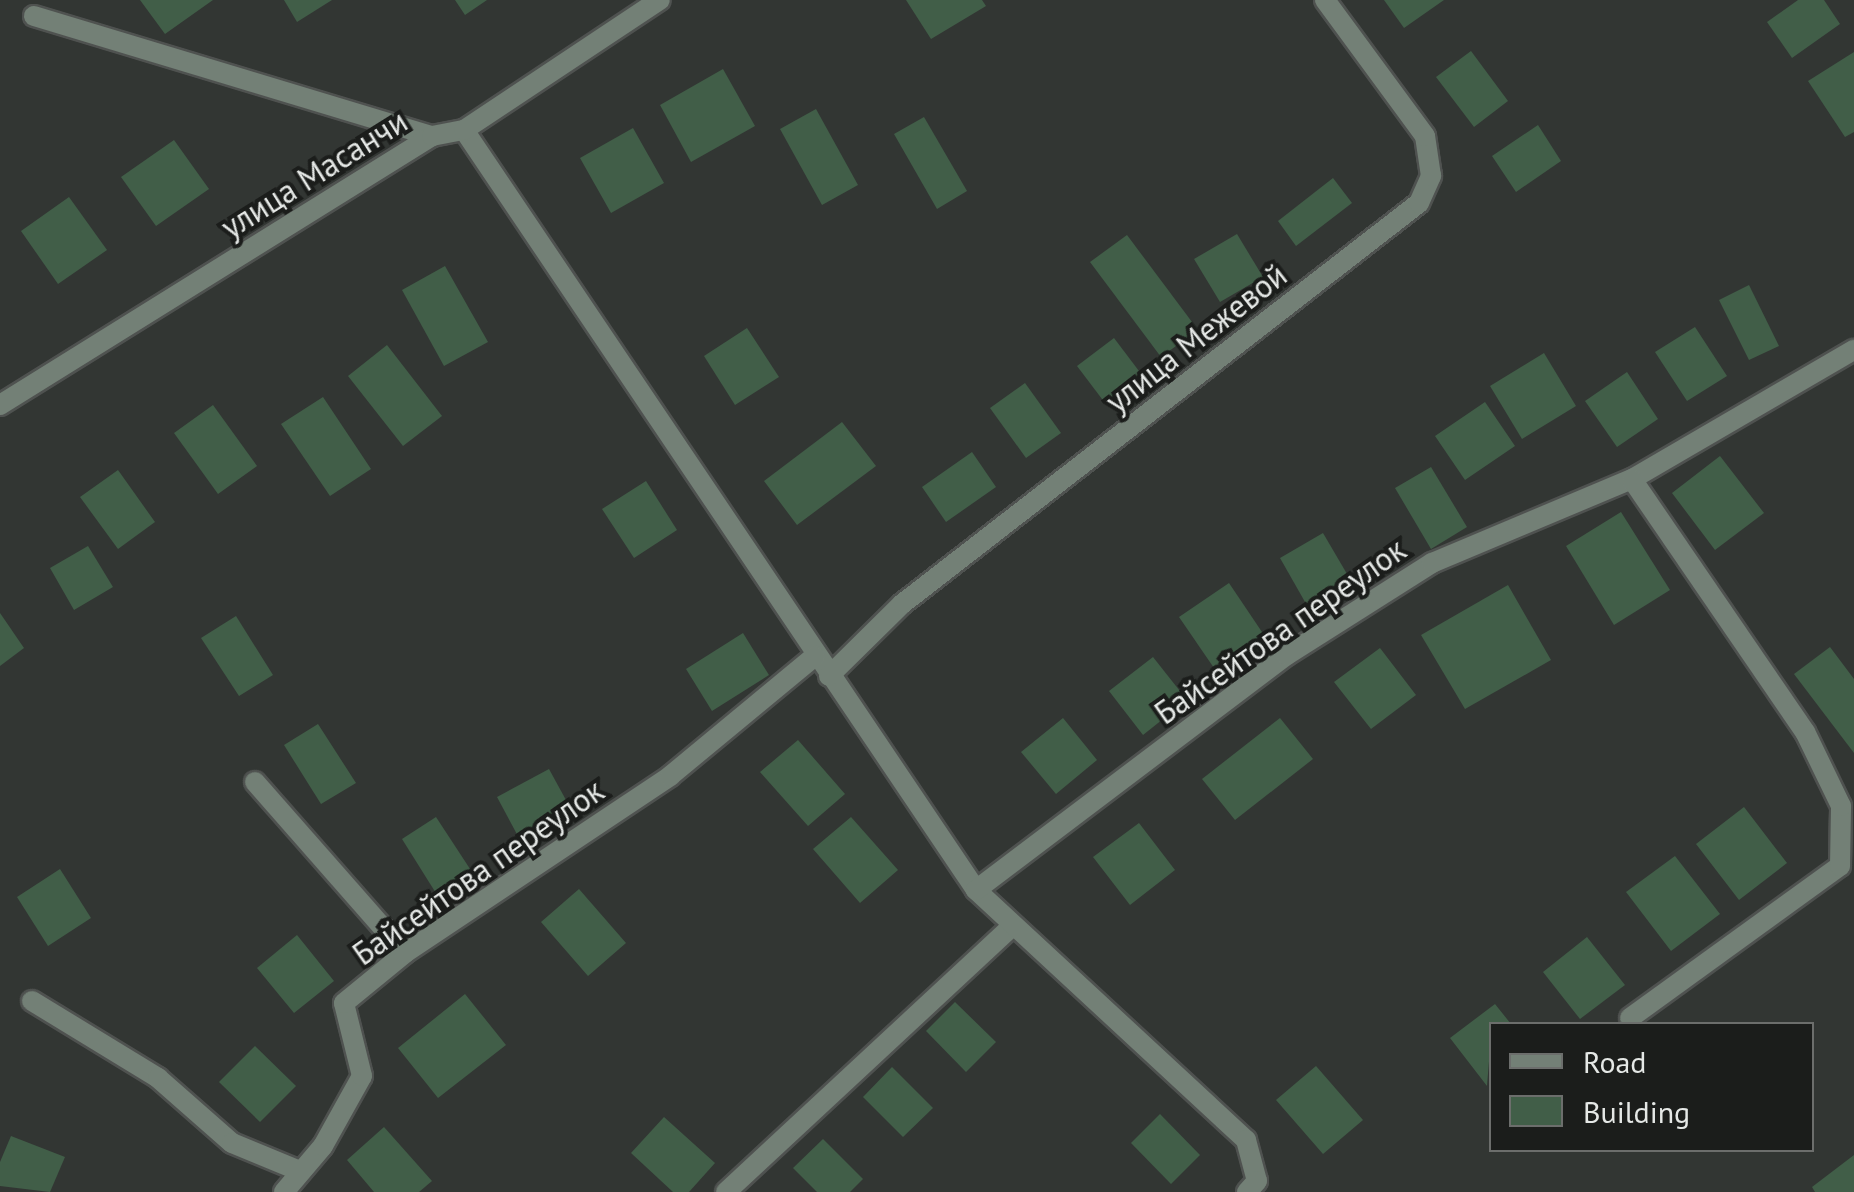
<!DOCTYPE html>
<meta charset="utf-8">
<style>
body{margin:0}
#map{position:relative;width:1854px;height:1192px;overflow:hidden;background:#323633;font-family:"PT Sans",sans-serif}
div>[style]{position:absolute}
.building>*{inset:0;background:#415e48}
.roads{filter:drop-shadow(2px 0 #4f5250) drop-shadow(-2px 0 #4f5250) drop-shadow(0 2px #4f5250) drop-shadow(0 -2px #4f5250)}
.service>*{height:20px;margin:-10px;padding:0 10px;transform-origin:10px;border-radius:10px;background:#738076}
.minor>*{height:20px;margin:-10px;padding:0 10px;transform-origin:10px;border-radius:10px;background:#738076}
span{translate:-50% -50%;white-space:nowrap;text-align:center;line-height:1.15;-webkit-text-stroke:8px #1b1d1b;paint-order:stroke}
.street-label{font-size:32px;color:#e5e8e6}
.legend{position:absolute;left:1489px;top:1022px;width:325px;height:130px;box-sizing:border-box;background:#1b1d1b;border:2px solid #6c6e6c;margin:0;padding:12px 18px;list-style:none;font-size:30px;color:#e5e8e6}
.legend li{display:flex;align-items:center;gap:20px;height:50px}
.legend b{width:50px;border:2px solid #6c6e6c}
</style>
<div id="map">
<div class="building">
<div style="clip-path:polygon(140px 0,213px 0,165px 34px)"></div>
<div style="clip-path:polygon(284px 0,332px 0,297px 22px)"></div>
<div style="clip-path:polygon(455px 0,487px 0,465px 15px)"></div>
<div style="clip-path:polygon(906px 0,982px 0,986px 6px,931px 39px)"></div>
<div style="clip-path:polygon(1384px 0,1444px 0,1404px 28px)"></div>
<div style="clip-path:polygon(1798px 0,1824px 0,1840px 24px,1792px 58px,1767px 22px)"></div>
<div style="clip-path:polygon(1471px 51px,1508px 101px,1474px 127px,1436px 77px)"></div>
<div style="clip-path:polygon(1854px 52px,1854px 132px,1845px 137px,1808px 81px)"></div>
<div style="clip-path:polygon(723px 69px,755px 126px,691px 162px,660px 105px)"></div>
<div style="clip-path:polygon(816px 109px,858px 185px,822px 205px,780px 129px)"></div>
<div style="clip-path:polygon(924px 117px,967px 191px,937px 209px,894px 134px)"></div>
<div style="clip-path:polygon(1538px 125px,1561px 161px,1516px 192px,1492px 156px)"></div>
<div style="clip-path:polygon(633px 128px,664px 183px,611px 213px,580px 158px)"></div>
<div style="clip-path:polygon(174px 140px,209px 189px,156px 226px,121px 177px)"></div>
<div style="clip-path:polygon(1333px 178px,1352px 203px,1296px 246px,1278px 221px)"></div>
<div style="clip-path:polygon(69px 197px,107px 250px,58px 284px,21px 231px)"></div>
<div style="clip-path:polygon(1237px 234px,1263px 277px,1220px 302px,1194px 259px)"></div>
<div style="clip-path:polygon(1127px 235px,1198px 330px,1161px 357px,1090px 262px)"></div>
<div style="clip-path:polygon(445px 266px,488px 342px,444px 366px,402px 290px)"></div>
<div style="clip-path:polygon(1749px 285px,1779px 346px,1749px 360px,1719px 300px)"></div>
<div style="clip-path:polygon(1695px 327px,1727px 376px,1687px 401px,1655px 352px)"></div>
<div style="clip-path:polygon(747px 328px,779px 377px,735px 405px,704px 356px)"></div>
<div style="clip-path:polygon(1114px 338px,1142px 375px,1105px 403px,1077px 366px)"></div>
<div style="clip-path:polygon(387px 345px,442px 416px,403px 446px,348px 376px)"></div>
<div style="clip-path:polygon(1544px 353px,1576px 406px,1522px 439px,1490px 386px)"></div>
<div style="clip-path:polygon(1627px 372px,1658px 419px,1617px 447px,1585px 401px)"></div>
<div style="clip-path:polygon(1025px 383px,1061px 433px,1026px 458px,990px 408px)"></div>
<div style="clip-path:polygon(323px 397px,371px 469px,330px 496px,281px 424px)"></div>
<div style="clip-path:polygon(1485px 402px,1515px 446px,1465px 480px,1435px 436px)"></div>
<div style="clip-path:polygon(213px 405px,257px 466px,218px 494px,174px 433px)"></div>
<div style="clip-path:polygon(842px 422px,876px 466px,797px 525px,764px 481px)"></div>
<div style="clip-path:polygon(972px 452px,996px 487px,946px 522px,922px 487px)"></div>
<div style="clip-path:polygon(1720px 456px,1764px 513px,1715px 550px,1672px 493px)"></div>
<div style="clip-path:polygon(1431px 467px,1467px 527px,1431px 549px,1395px 488px)"></div>
<div style="clip-path:polygon(118px 470px,155px 522px,118px 549px,80px 497px)"></div>
<div style="clip-path:polygon(646px 481px,677px 530px,634px 558px,602px 509px)"></div>
<div style="clip-path:polygon(1621px 512px,1670px 590px,1614px 625px,1566px 546px)"></div>
<div style="clip-path:polygon(1323px 533px,1357px 591px,1313px 616px,1280px 558px)"></div>
<div style="clip-path:polygon(88px 546px,113px 587px,74px 610px,50px 568px)"></div>
<div style="clip-path:polygon(1229px 583px,1264px 635px,1214px 668px,1179px 617px)"></div>
<div style="clip-path:polygon(1508px 585px,1551px 660px,1465px 709px,1421px 635px)"></div>
<div style="clip-path:polygon(0 613px,24px 648px,0 666px)"></div>
<div style="clip-path:polygon(236px 616px,273px 675px,239px 696px,201px 638px)"></div>
<div style="clip-path:polygon(743px 633px,769px 675px,712px 711px,686px 669px)"></div>
<div style="clip-path:polygon(1830px 647px,1854px 679px,1854px 753px,1794px 674px)"></div>
<div style="clip-path:polygon(1380px 648px,1416px 695px,1371px 729px,1334px 682px)"></div>
<div style="clip-path:polygon(1153px 657px,1187px 700px,1143px 735px,1109px 691px)"></div>
<div style="clip-path:polygon(1063px 718px,1097px 760px,1056px 794px,1021px 752px)"></div>
<div style="clip-path:polygon(1280px 718px,1313px 759px,1235px 820px,1202px 779px)"></div>
<div style="clip-path:polygon(318px 724px,356px 783px,321px 804px,284px 745px)"></div>
<div style="clip-path:polygon(798px 740px,845px 794px,808px 826px,760px 772px)"></div>
<div style="clip-path:polygon(549px 769px,572px 811px,520px 840px,497px 797px)"></div>
<div style="clip-path:polygon(1744px 807px,1787px 863px,1739px 900px,1696px 844px)"></div>
<div style="clip-path:polygon(436px 817px,474px 875px,439px 898px,402px 839px)"></div>
<div style="clip-path:polygon(851px 817px,898px 870px,860px 903px,813px 849px)"></div>
<div style="clip-path:polygon(1139px 823px,1175px 870px,1130px 905px,1093px 857px)"></div>
<div style="clip-path:polygon(1675px 856px,1720px 914px,1671px 951px,1626px 892px)"></div>
<div style="clip-path:polygon(60px 869px,91px 918px,48px 946px,17px 897px)"></div>
<div style="clip-path:polygon(579px 889px,626px 943px,588px 976px,541px 922px)"></div>
<div style="clip-path:polygon(297px 935px,334px 981px,294px 1013px,257px 968px)"></div>
<div style="clip-path:polygon(1587px 937px,1625px 985px,1580px 1019px,1543px 972px)"></div>
<div style="clip-path:polygon(465px 994px,506px 1045px,438px 1098px,398px 1048px)"></div>
<div style="clip-path:polygon(955px 1002px,996px 1042px,966px 1072px,926px 1031px)"></div>
<div style="clip-path:polygon(1495px 1004px,1511px 1024px,1492px 1024px,1487px 1086px,1450px 1038px)"></div>
<div style="clip-path:polygon(255px 1046px,296px 1086px,260px 1122px,219px 1082px)"></div>
<div style="clip-path:polygon(1316px 1066px,1363px 1120px,1323px 1154px,1276px 1100px)"></div>
<div style="clip-path:polygon(892px 1067px,933px 1108px,903px 1137px,863px 1097px)"></div>
<div style="clip-path:polygon(1160px 1114px,1200px 1155px,1171px 1184px,1131px 1143px)"></div>
<div style="clip-path:polygon(664px 1117px,715px 1163px,689px 1192px,673px 1192px,631px 1153px)"></div>
<div style="clip-path:polygon(384px 1127px,432px 1181px,419px 1192px,374px 1192px,347px 1160px)"></div>
<div style="clip-path:polygon(11px 1136px,65px 1157px,50px 1192px,0 1186px,0 1162px)"></div>
<div style="clip-path:polygon(823px 1139px,863px 1179px,850px 1192px,817px 1192px,793px 1168px)"></div>
<div style="clip-path:polygon(1854px 1155px,1854px 1192px,1815px 1192px,1812px 1187px)"></div>
</div>
<div class="roads">
<div class="service">
<div style="left:34px;top:16px;width:416px;rotate:16.8deg"></div>
<div style="left:255px;top:782px;width:227px;rotate:48.7deg"></div>
<div style="left:32px;top:1001px;width:148px;rotate:31.4deg"></div>
<div style="left:158px;top:1078px;width:98px;rotate:41.3deg"></div>
<div style="left:232px;top:1143px;width:74px;rotate:22.4deg"></div>
<div style="left:726px;top:1192px;width:388px;rotate:-42.9deg"></div>
</div>
<div class="minor">
<div style="left:464px;top:130px;width:916px;rotate:56.03deg"></div>
<div style="left:976px;top:890px;width:368px;rotate:42.8deg"></div>
<div style="left:1246px;top:1140px;width:42px;rotate:75deg"></div>
<div style="left:1257px;top:1181px;width:15px;rotate:132deg"></div>
<div style="left:0;top:405px;width:509px;rotate:-31.91deg"></div>
<div style="left:432px;top:136px;width:33px;rotate:-11deg"></div>
<div style="left:464px;top:130px;width:235px;rotate:-33.6deg"></div>
<div style="left:829px;top:676px;width:103px;rotate:-44.6deg"></div>
<div style="left:902px;top:604px;width:654px;rotate:-37.8deg"></div>
<div style="left:1419px;top:203px;width:30px;rotate:-66deg"></div>
<div style="left:1431px;top:176px;width:40px;rotate:-98.5deg"></div>
<div style="left:1425px;top:136px;width:169px;rotate:-126.3deg"></div>
<div style="left:976px;top:890px;width:390px;rotate:-37.1deg"></div>
<div style="left:1287px;top:655px;width:172px;rotate:-32.4deg"></div>
<div style="left:1432px;top:563px;width:217px;rotate:-22.8deg"></div>
<div style="left:1632px;top:479px;width:257px;rotate:-30.2deg"></div>
<div style="left:1630px;top:1018px;width:259px;rotate:-35.9deg"></div>
<div style="left:1840px;top:866px;width:60px;rotate:-89deg"></div>
<div style="left:1841px;top:806px;width:82px;rotate:-115.9deg"></div>
<div style="left:1805px;top:732px;width:306px;rotate:-124.4deg"></div>
<div style="left:284px;top:1192px;width:60px;rotate:-49.7deg"></div>
<div style="left:323px;top:1146px;width:80px;rotate:-60.9deg"></div>
<div style="left:362px;top:1076px;width:75px;rotate:-103.9deg"></div>
<div style="left:344px;top:1003px;width:79px;rotate:-39.3deg"></div>
<div style="left:405px;top:953px;width:319px;rotate:-33.7deg"></div>
<div style="left:670px;top:776px;width:188px;rotate:-39.6deg"></div>
</div>
</div>
<div class="street-label">
<span style="left:314px;top:174px;rotate:-32deg">улица Масанчи</span>
<span style="left:1196px;top:338px;rotate:-38deg">улица Межевой</span>
<span style="left:1280px;top:631px;rotate:-35deg">Байсейтова переулок</span>
<span style="left:478px;top:872px;rotate:-35deg">Байсейтова переулок</span>
</div>
<ul class="legend">
<li><b style="height:12px;background:#738076"></b>Road</li>
<li><b style="height:28px;background:#415e48"></b>Building</li>
</ul>
</div>
